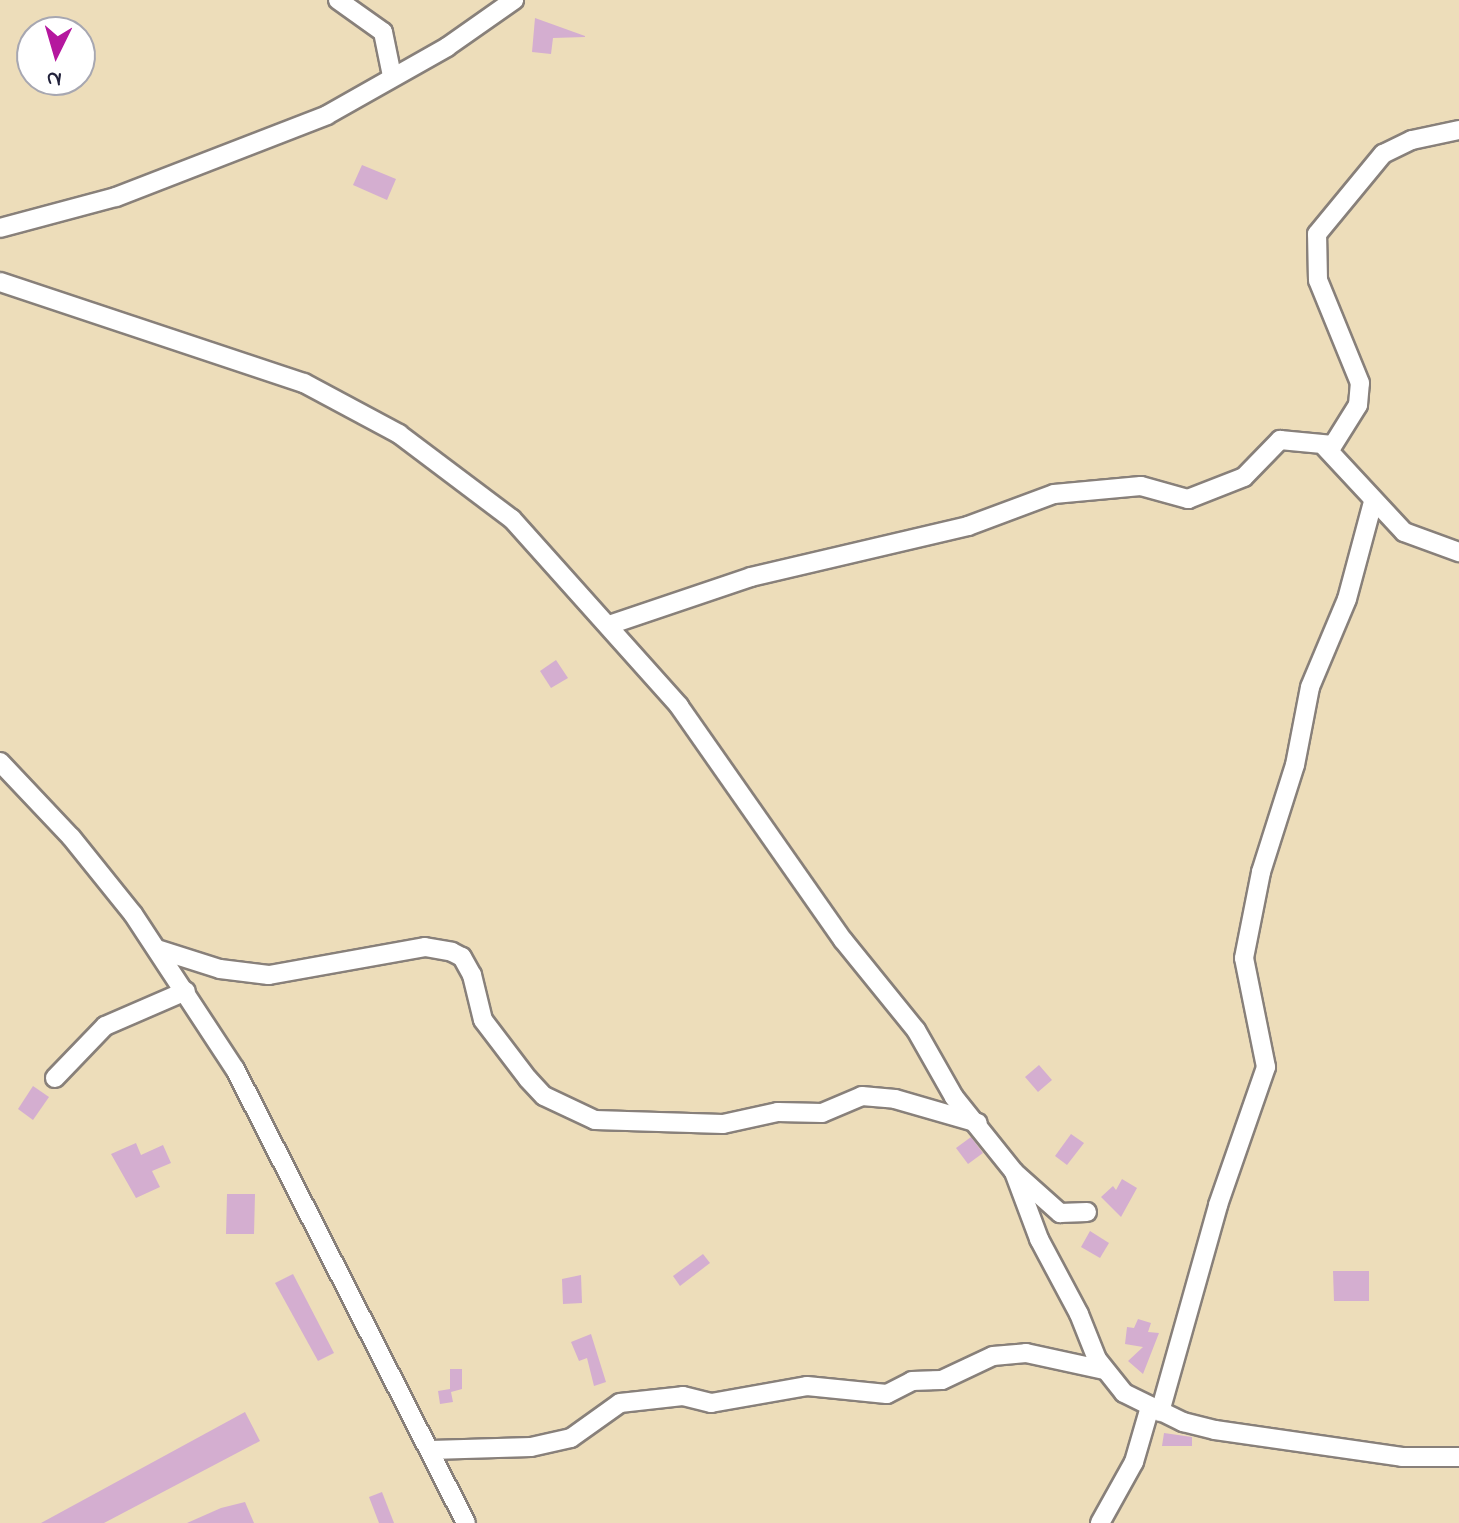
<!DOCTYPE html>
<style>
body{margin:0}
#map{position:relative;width:1459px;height:1523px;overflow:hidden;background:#edddba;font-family:"Indie Flower",sans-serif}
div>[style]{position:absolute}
.building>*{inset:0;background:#d4aed0}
.roads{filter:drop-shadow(2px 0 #88807a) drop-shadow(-2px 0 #88807a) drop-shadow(0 2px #88807a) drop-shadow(0 -2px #88807a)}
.minor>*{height:18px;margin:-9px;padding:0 9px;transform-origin:9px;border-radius:9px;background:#fff}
span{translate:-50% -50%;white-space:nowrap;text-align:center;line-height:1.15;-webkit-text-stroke:6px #fff;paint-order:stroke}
.north{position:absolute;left:16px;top:16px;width:80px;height:80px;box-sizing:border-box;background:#fff;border:2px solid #a7a7b1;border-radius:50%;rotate:185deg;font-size:22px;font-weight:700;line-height:32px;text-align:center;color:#22223b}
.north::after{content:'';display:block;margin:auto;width:28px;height:36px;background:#b5179e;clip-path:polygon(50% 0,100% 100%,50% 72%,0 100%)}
</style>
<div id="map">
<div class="building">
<div style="clip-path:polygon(535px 18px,585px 36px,585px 37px,553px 38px,551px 54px,532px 52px)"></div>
<div style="clip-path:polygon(362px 165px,396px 179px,387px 200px,353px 185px)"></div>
<div style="clip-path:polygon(556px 660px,568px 678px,551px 688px,540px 671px)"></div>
<div style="clip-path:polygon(1039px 1065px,1052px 1080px,1038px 1092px,1025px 1077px)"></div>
<div style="clip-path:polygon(33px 1086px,49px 1097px,33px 1120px,18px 1109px)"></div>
<div style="clip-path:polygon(1071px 1134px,1084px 1143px,1067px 1165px,1055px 1156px)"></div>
<div style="clip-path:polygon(971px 1137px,983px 1153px,968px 1164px,956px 1148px)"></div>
<div style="clip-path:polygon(136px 1143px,141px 1155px,163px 1145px,171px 1163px,152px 1171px,160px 1187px,136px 1198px,111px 1154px)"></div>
<div style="clip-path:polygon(1122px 1179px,1137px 1188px,1121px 1217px,1101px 1197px,1113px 1186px,1116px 1190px)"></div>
<div style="clip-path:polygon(227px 1194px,255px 1194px,254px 1234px,226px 1234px)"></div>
<div style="clip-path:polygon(1090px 1231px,1109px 1243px,1100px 1258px,1081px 1247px)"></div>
<div style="clip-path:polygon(703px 1254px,710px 1263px,680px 1286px,673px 1276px)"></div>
<div style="clip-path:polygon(1333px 1271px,1369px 1271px,1369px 1301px,1334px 1301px)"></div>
<div style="clip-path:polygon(293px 1274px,334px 1353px,318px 1361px,275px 1283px)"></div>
<div style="clip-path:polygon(581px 1275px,582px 1303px,563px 1304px,562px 1279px)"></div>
<div style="clip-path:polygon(1138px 1319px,1151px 1323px,1148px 1332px,1159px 1333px,1143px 1374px,1128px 1361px,1143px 1347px,1125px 1344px,1127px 1327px,1134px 1328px)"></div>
<div style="clip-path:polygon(591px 1334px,606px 1382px,594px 1386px,587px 1358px,579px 1361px,571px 1342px)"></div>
<div style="clip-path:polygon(450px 1369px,462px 1369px,462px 1389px,451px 1392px,453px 1402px,440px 1404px,438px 1391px,450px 1389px)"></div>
<div style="clip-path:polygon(245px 1412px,260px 1441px,104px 1523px,41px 1523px)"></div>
<div style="clip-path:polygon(1164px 1433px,1192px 1437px,1192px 1446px,1162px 1446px)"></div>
<div style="clip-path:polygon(382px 1492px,394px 1523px,379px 1523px,369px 1497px)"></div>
<div style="clip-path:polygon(245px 1502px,254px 1523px,187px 1523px,221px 1508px)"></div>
</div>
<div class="roads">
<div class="minor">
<div style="left:338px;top:0;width:55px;rotate:35.4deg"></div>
<div style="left:383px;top:32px;width:45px;rotate:78.4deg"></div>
<div style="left:0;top:228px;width:120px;rotate:-15deg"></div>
<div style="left:116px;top:197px;width:226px;rotate:-21.2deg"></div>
<div style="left:327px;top:115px;width:138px;rotate:-29.5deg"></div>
<div style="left:447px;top:47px;width:82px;rotate:-35deg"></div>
<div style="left:0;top:282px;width:320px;rotate:18.4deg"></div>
<div style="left:304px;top:383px;width:108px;rotate:28.2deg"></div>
<div style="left:399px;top:434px;width:141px;rotate:37deg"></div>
<div style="left:512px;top:519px;width:251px;rotate:48.2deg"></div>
<div style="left:679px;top:706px;width:286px;rotate:55deg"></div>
<div style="left:843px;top:940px;width:116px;rotate:51deg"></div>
<div style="left:916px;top:1030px;width:77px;rotate:60.4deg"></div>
<div style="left:954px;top:1097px;width:96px;rotate:51.3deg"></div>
<div style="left:1014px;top:1172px;width:72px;rotate:69.5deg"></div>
<div style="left:1039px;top:1239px;width:85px;rotate:61.9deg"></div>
<div style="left:1079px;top:1314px;width:48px;rotate:68.2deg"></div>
<div style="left:1097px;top:1359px;width:43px;rotate:51.5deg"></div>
<div style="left:1124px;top:1393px;width:66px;rotate:26.2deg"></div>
<div style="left:1183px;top:1422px;width:33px;rotate:14deg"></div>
<div style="left:1215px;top:1430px;width:189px;rotate:8.2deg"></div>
<div style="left:1402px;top:1457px;width:57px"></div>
<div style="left:1325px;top:447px;width:116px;rotate:47.1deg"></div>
<div style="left:1404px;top:532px;width:59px;rotate:20deg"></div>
<div style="left:609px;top:625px;width:150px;rotate:-18.7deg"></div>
<div style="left:751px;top:577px;width:223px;rotate:-13.2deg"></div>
<div style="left:968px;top:526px;width:92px;rotate:-20.4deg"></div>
<div style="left:1054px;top:494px;width:87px;rotate:-5.3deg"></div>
<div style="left:1141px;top:486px;width:49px;rotate:15.5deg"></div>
<div style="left:1188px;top:499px;width:60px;rotate:-21.4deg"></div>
<div style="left:1244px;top:477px;width:52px;rotate:-45.8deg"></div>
<div style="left:1280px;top:440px;width:53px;rotate:5.4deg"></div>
<div style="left:1333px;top:445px;width:47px;rotate:-58deg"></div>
<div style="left:1358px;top:405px;width:22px;rotate:-85deg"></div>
<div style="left:1360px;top:383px;width:111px;rotate:-112.2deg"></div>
<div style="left:1318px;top:280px;width:46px;rotate:-91.2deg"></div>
<div style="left:1317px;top:234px;width:104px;rotate:-50.5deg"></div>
<div style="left:1383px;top:154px;width:32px;rotate:-26deg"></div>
<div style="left:1412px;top:140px;width:48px;rotate:-12deg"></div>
<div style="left:0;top:762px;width:103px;rotate:46.6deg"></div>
<div style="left:71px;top:837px;width:99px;rotate:51.2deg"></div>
<div style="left:133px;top:914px;width:186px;rotate:56.7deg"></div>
<div style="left:235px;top:1069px;width:509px;rotate:63.03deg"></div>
<div style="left:157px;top:949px;width:66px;rotate:17.6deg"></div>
<div style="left:220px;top:969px;width:49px;rotate:7deg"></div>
<div style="left:269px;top:975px;width:158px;rotate:-10.2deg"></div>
<div style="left:425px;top:947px;width:27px;rotate:10deg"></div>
<div style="left:452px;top:952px;width:11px;rotate:27deg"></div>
<div style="left:462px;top:957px;width:21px;rotate:61deg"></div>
<div style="left:472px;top:975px;width:46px;rotate:76.3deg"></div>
<div style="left:483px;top:1020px;width:74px;rotate:52.7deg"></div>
<div style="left:528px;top:1079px;width:23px;rotate:47deg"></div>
<div style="left:544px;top:1096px;width:56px;rotate:25.2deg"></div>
<div style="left:595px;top:1120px;width:128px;rotate:1.8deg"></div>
<div style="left:723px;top:1124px;width:56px;rotate:-12.3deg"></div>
<div style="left:778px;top:1112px;width:44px;rotate:1.3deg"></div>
<div style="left:822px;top:1113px;width:43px;rotate:-23deg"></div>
<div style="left:862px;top:1096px;width:33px;rotate:5deg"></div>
<div style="left:895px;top:1099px;width:86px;rotate:16.1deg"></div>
<div style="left:55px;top:1078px;width:72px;rotate:-46.1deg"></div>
<div style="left:105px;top:1026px;width:88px;rotate:-23.4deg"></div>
<div style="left:1014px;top:1172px;width:62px;rotate:41.7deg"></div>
<div style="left:1060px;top:1213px;width:27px;rotate:-2deg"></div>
<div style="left:1160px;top:1412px;width:215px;rotate:-74.3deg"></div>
<div style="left:1218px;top:1205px;width:146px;rotate:-70.8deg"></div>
<div style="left:1266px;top:1067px;width:111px;rotate:-101.4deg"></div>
<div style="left:1244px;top:958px;width:88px;rotate:-78.8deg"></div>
<div style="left:1261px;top:872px;width:112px;rotate:-72.4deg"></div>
<div style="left:1295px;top:765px;width:79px;rotate:-79.1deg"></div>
<div style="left:1310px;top:687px;width:95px;rotate:-67.2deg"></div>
<div style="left:1347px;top:599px;width:100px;rotate:-75deg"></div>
<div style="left:431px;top:1450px;width:100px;rotate:-1.7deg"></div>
<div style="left:531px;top:1447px;width:41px;rotate:-12.7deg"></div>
<div style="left:571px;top:1438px;width:60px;rotate:-35.5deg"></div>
<div style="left:620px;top:1403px;width:63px;rotate:-6.3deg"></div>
<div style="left:683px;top:1396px;width:29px;rotate:14deg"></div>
<div style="left:711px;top:1403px;width:97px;rotate:-10deg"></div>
<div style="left:807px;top:1386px;width:80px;rotate:5.7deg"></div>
<div style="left:887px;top:1394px;width:28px;rotate:-27deg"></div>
<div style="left:912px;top:1381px;width:30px;rotate:-2deg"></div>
<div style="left:942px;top:1380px;width:56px;rotate:-25.2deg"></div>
<div style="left:993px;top:1356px;width:33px;rotate:-5deg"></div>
<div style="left:1026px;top:1353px;width:80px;rotate:12.3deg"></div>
<div style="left:1100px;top:1523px;width:70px;rotate:-60.9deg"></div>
<div style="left:1134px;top:1462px;width:57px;rotate:-73.8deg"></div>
</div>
</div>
<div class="north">N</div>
</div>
